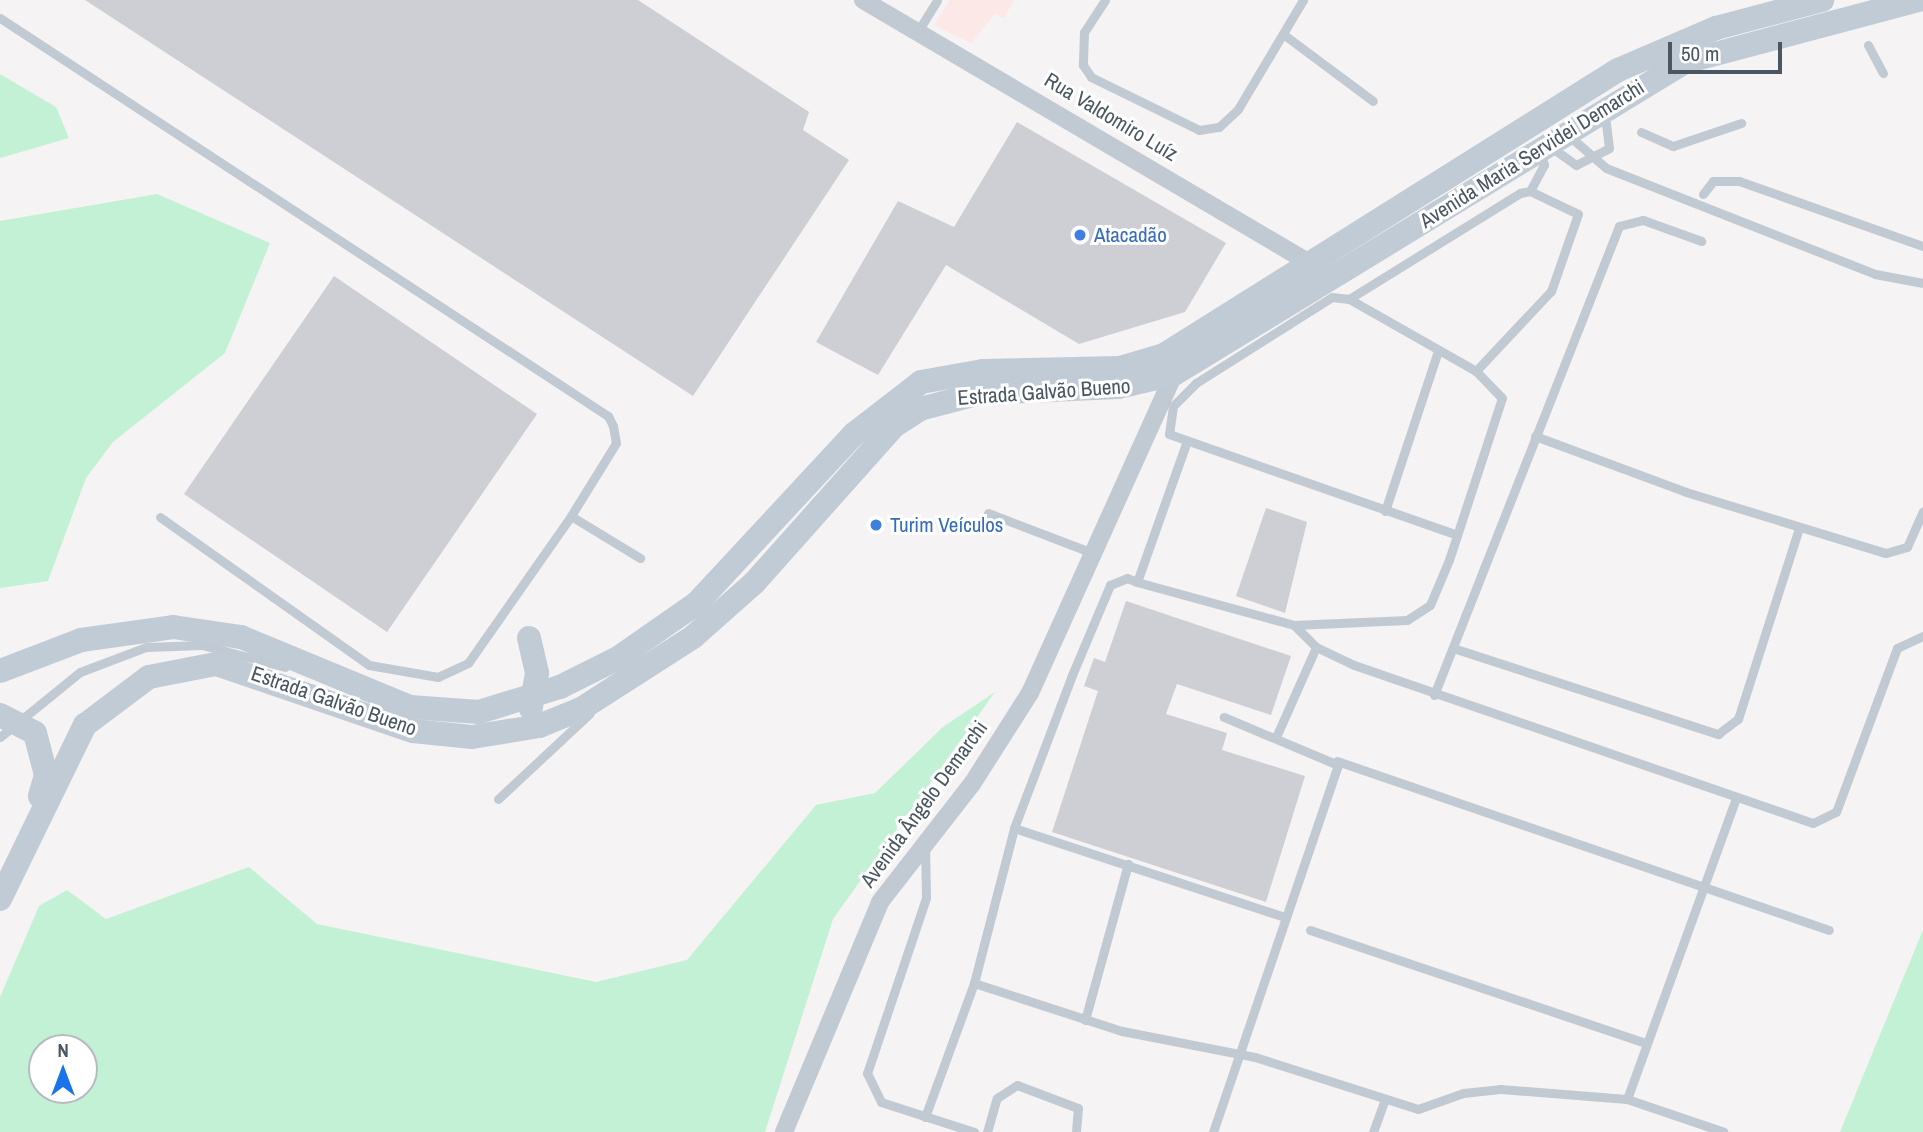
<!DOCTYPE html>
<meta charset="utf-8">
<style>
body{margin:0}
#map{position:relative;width:1923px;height:1132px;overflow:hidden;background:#f5f3f3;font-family:"Archivo Narrow",sans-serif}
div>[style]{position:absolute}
.medical>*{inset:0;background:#fce8e6}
.green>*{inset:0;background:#c3f1d5}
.building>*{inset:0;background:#cdcfd5}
.service>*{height:9px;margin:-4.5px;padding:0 4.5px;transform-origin:4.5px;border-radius:4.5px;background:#c1cad2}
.minor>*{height:18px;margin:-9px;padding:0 9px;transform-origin:9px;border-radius:9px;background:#c1cad2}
.secondary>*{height:24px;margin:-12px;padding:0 12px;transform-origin:12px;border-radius:12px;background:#c1cbd6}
.secondary-bridge>*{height:24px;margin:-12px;padding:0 12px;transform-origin:12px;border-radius:12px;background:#c1cbd6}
.dots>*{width:19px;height:19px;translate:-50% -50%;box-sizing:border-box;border:4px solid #fff;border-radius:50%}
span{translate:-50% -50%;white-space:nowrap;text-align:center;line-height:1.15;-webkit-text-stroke:6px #fff;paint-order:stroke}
.street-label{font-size:21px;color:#4a5661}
.shop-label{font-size:21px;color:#366cbe}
.left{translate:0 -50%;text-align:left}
.north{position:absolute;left:28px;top:1034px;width:70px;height:70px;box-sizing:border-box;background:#fff;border:2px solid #b7bbc0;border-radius:50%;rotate:0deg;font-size:19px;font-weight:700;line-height:28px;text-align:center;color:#4a5661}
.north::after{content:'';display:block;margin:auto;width:24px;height:32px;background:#1a73e8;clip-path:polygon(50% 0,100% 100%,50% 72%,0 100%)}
.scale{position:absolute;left:1668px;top:42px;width:114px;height:32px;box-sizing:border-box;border:4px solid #4a5661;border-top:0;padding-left:9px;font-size:21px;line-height:24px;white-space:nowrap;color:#4a5661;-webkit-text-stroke:5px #fff;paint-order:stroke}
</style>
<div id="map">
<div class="medical">
<div style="clip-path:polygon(950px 0,1014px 0,1004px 18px,995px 14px,971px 43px,934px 25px)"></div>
</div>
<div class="green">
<div style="clip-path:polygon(0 74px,56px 107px,69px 138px,0 158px)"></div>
<div style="clip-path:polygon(157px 194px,270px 243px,225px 353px,113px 442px,86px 478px,48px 581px,0 588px,0 221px)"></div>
<div style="clip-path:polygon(evenodd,995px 692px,833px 919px,765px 1132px,0 1132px,0 997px,39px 906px,67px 890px,106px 919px,249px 867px,317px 924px,596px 982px,687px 960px,816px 805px,875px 793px,943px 727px,995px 692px,42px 1048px,84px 1048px,84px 1090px,42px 1090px,42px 1048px)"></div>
<div style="clip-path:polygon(1923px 930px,1923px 1132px,1840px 1132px)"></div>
</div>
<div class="building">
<div style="clip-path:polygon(85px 0,638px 0,809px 112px,803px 130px,849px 160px,693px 396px)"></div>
<div style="clip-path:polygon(1017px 122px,1226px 243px,1185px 312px,1079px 344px,946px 265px,878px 375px,816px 342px,898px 201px,954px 227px)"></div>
<div style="clip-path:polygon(334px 276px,537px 414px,387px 632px,184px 494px)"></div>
<div style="clip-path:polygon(1266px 508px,1307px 522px,1285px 613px,1236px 596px)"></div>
<div style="clip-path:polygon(1126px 601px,1291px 656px,1271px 715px,1177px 684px,1166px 714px,1227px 733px,1222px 750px,1305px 776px,1266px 902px,1052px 832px,1098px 691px,1084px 686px,1094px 658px,1105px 662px)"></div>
</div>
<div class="service">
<div style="left:1105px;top:0;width:38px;rotate:123deg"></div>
<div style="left:1084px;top:32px;width:33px;rotate:92deg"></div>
<div style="left:1083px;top:65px;width:14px;rotate:56deg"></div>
<div style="left:1091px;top:77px;width:120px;rotate:26.1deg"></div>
<div style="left:1199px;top:130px;width:20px;rotate:-9deg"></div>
<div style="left:1219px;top:127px;width:26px;rotate:-43deg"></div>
<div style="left:1238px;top:109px;width:127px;rotate:-59.2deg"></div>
<div style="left:0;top:18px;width:727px;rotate:33.21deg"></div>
<div style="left:608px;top:416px;width:11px;rotate:63deg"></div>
<div style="left:613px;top:426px;width:17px;rotate:80deg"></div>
<div style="left:616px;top:443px;width:86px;rotate:121.7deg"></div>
<div style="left:571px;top:516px;width:179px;rotate:125deg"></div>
<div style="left:468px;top:663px;width:33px;rotate:155deg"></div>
<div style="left:438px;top:677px;width:70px;rotate:-170.1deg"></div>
<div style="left:369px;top:665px;width:256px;rotate:-144.7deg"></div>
<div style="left:918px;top:31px;width:36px;rotate:-58deg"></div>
<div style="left:1283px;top:34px;width:112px;rotate:36.7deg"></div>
<div style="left:1868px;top:45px;width:32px;rotate:62deg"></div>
<div style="left:1641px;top:132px;width:35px;rotate:24deg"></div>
<div style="left:1673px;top:146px;width:72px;rotate:-18.7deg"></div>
<div style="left:1567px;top:134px;width:52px;rotate:41.1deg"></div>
<div style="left:1606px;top:168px;width:289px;rotate:21.5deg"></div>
<div style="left:1875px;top:274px;width:49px;rotate:10.6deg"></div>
<div style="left:1551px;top:147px;width:31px;rotate:36deg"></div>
<div style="left:1576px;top:165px;width:37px;rotate:-27deg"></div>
<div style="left:1609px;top:148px;width:34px;rotate:-97deg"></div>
<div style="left:1530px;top:191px;width:30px;rotate:-62deg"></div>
<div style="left:1544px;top:165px;width:11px;rotate:-105deg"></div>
<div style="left:1703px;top:194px;width:16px;rotate:-52deg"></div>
<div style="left:1713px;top:181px;width:26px"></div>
<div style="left:1739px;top:181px;width:195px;rotate:19.5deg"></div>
<div style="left:1349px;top:299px;width:201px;rotate:-31.8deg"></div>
<div style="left:1520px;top:193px;width:10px;rotate:-11deg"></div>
<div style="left:1530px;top:191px;width:53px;rotate:25.6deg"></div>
<div style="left:1578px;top:214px;width:82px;rotate:109.3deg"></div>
<div style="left:1551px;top:291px;width:110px;rotate:133.2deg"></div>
<div style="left:1535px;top:436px;width:161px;rotate:20.3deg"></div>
<div style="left:1686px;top:492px;width:209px;rotate:17deg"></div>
<div style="left:1886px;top:553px;width:22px;rotate:-16deg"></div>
<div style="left:1907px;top:547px;width:39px;rotate:-66deg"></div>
<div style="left:1385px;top:511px;width:169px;rotate:-71.7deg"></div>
<div style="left:988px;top:513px;width:112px;rotate:20.9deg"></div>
<div style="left:571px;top:516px;width:81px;rotate:31.3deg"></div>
<div style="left:1137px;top:582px;width:163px;rotate:15.3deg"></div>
<div style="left:1294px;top:625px;width:113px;rotate:-2.5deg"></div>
<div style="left:1407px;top:620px;width:27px;rotate:-33deg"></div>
<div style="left:1430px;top:605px;width:49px;rotate:-67.1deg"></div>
<div style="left:1449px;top:560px;width:170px;rotate:-71.9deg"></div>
<div style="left:1502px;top:398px;width:37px;rotate:-134deg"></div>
<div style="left:1476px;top:371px;width:146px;rotate:-150.4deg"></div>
<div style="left:1349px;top:299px;width:17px;rotate:-173deg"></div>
<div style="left:1332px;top:297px;width:161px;rotate:147.7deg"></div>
<div style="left:1196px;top:383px;width:33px;rotate:135deg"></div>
<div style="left:1173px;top:406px;width:28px;rotate:98deg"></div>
<div style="left:1169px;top:434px;width:305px;rotate:19.3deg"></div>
<div style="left:1294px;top:625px;width:31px;rotate:45deg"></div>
<div style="left:1316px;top:647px;width:42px;rotate:25.3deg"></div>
<div style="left:1354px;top:665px;width:485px;rotate:19deg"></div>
<div style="left:1813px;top:823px;width:25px;rotate:-26deg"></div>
<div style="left:1836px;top:812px;width:175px;rotate:-69.6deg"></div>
<div style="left:1897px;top:648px;width:29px;rotate:-25deg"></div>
<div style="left:1453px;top:648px;width:279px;rotate:18deg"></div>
<div style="left:1718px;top:734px;width:25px;rotate:-37deg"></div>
<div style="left:1738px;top:719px;width:201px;rotate:-72.3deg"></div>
<div style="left:1434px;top:695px;width:504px;rotate:-68.47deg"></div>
<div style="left:1619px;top:226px;width:25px;rotate:-14deg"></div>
<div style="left:1643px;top:220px;width:62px;rotate:19.9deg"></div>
<div style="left:0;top:737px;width:103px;rotate:-39.1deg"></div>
<div style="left:80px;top:672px;width:71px;rotate:-20.7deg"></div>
<div style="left:146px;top:647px;width:56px;rotate:-2deg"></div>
<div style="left:202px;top:645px;width:86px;rotate:14.8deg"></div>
<div style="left:1276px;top:737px;width:98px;rotate:-66deg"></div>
<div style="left:1337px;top:761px;width:520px;rotate:18.96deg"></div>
<div style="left:498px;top:799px;width:125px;rotate:-43deg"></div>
<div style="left:1014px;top:828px;width:285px;rotate:18.2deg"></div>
<div style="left:925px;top:845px;width:53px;rotate:88.9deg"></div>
<div style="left:926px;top:898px;width:185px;rotate:108.6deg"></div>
<div style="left:867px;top:1073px;width:32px;rotate:64deg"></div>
<div style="left:881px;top:1102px;width:98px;rotate:17.9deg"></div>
<div style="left:1310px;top:930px;width:354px;rotate:18.6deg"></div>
<div style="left:974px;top:983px;width:156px;rotate:18deg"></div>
<div style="left:1122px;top:1031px;width:136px;rotate:11.1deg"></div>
<div style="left:1255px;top:1057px;width:171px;rotate:17.7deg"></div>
<div style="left:1418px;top:1109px;width:48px;rotate:-19.6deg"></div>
<div style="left:1463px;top:1093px;width:37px;rotate:-6deg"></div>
<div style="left:1500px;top:1089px;width:127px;rotate:4.5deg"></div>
<div style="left:1627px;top:1099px;width:102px;rotate:18.8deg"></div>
<div style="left:1085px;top:1020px;width:162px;rotate:-74.6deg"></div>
<div style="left:1627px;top:1099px;width:318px;rotate:-70.1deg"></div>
<div style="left:925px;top:1117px;width:143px;rotate:-69.9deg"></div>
<div style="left:974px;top:983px;width:160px;rotate:-75.5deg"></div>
<div style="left:1014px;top:828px;width:164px;rotate:-69.2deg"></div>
<div style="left:1072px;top:675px;width:98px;rotate:-67.1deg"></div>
<div style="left:1110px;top:585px;width:18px;rotate:-22deg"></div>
<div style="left:1127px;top:578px;width:11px;rotate:22deg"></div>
<div style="left:1137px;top:582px;width:146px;rotate:-70.5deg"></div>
<div style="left:987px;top:1132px;width:35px;rotate:-74deg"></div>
<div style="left:997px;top:1098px;width:24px;rotate:-33deg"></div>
<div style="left:1017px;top:1085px;width:65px;rotate:20.7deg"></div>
<div style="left:1078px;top:1108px;width:24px;rotate:95deg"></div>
<div style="left:1213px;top:1132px;width:388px;rotate:-71.2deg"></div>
<div style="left:1338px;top:765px;width:124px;rotate:-157.2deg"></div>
<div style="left:1373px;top:1132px;width:33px;rotate:-70deg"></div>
</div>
<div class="minor">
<div style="left:863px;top:0;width:528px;rotate:30.5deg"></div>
<div style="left:784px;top:1132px;width:249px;rotate:-67.3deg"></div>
<div style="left:880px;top:902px;width:150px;rotate:-52.1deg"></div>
<div style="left:972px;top:784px;width:108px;rotate:-57.5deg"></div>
<div style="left:1030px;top:693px;width:350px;rotate:-65.7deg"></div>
<div style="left:1174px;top:374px;width:8px;rotate:-120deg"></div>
</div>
<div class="secondary">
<div style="left:529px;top:638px;width:36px;rotate:77deg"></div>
<div style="left:537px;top:673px;width:36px;rotate:100deg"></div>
<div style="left:0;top:671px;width:87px;rotate:-20.9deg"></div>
<div style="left:81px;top:640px;width:93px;rotate:-8deg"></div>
<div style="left:173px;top:627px;width:69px;rotate:8.4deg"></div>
<div style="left:241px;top:637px;width:183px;rotate:22.5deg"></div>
<div style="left:410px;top:707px;width:69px;rotate:4.1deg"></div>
<div style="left:479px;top:712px;width:85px;rotate:-17.2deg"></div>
<div style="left:560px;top:687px;width:65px;rotate:-26.6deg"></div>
<div style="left:618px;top:658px;width:96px;rotate:-34.8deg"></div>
<div style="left:697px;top:603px;width:231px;rotate:-47.1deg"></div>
<div style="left:854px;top:434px;width:85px;rotate:-37.8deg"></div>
<div style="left:921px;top:382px;width:63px;rotate:-10.1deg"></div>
<div style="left:983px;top:371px;width:137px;rotate:-1.3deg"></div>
<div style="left:1120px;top:368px;width:46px;rotate:-16.5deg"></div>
<div style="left:1164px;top:355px;width:536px;rotate:-32.12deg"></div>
<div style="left:1618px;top:70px;width:107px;rotate:-23.2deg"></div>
<div style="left:1716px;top:28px;width:110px;rotate:-14.8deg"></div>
<div style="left:35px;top:733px;width:43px;rotate:75.3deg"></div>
<div style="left:46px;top:775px;width:22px;rotate:106deg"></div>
<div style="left:0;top:899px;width:194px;rotate:-64deg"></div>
<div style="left:85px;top:725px;width:80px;rotate:-36.9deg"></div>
<div style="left:149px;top:677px;width:68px;rotate:-11deg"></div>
<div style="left:216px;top:664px;width:208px;rotate:18.8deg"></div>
<div style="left:413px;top:731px;width:59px;rotate:5.8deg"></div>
<div style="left:472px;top:737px;width:68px;rotate:-9.3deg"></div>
<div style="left:539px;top:726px;width:45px;rotate:-22deg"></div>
<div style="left:581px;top:709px;width:133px;rotate:-32.7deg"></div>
<div style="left:693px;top:637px;width:81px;rotate:-41.5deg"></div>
<div style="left:754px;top:583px;width:210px;rotate:-48.3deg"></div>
<div style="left:894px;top:426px;width:31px;rotate:-33deg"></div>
<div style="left:920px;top:409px;width:63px;rotate:-14.7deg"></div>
<div style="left:981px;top:393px;width:137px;rotate:-2.5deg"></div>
<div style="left:1118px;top:387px;width:57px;rotate:-13.1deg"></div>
<div style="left:1174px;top:374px;width:599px;rotate:-31.41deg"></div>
<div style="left:1685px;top:62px;width:241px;rotate:-14.9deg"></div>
</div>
<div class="secondary-bridge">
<div style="left:0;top:715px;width:39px;rotate:27deg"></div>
</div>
<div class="dots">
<div style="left:1080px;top:235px;background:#3f7fe0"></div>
<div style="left:876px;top:525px;background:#3f7fe0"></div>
</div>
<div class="street-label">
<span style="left:1111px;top:117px;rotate:31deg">Rua Valdomiro Luíz</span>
<span style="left:1532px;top:154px;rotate:-32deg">Avenida Maria Servidei Demarchi</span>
<span style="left:1044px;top:392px;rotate:-4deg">Estrada Galvão Bueno</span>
<span style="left:334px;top:701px;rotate:19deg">Estrada Galvão Bueno</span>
<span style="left:924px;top:804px;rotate:-54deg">Avenida Ângelo Demarchi</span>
</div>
<div class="shop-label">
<span class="left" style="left:1094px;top:235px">Atacadão</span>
<span class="left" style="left:890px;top:525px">Turim Veículos</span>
</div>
<div class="north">N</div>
<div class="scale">50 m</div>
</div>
